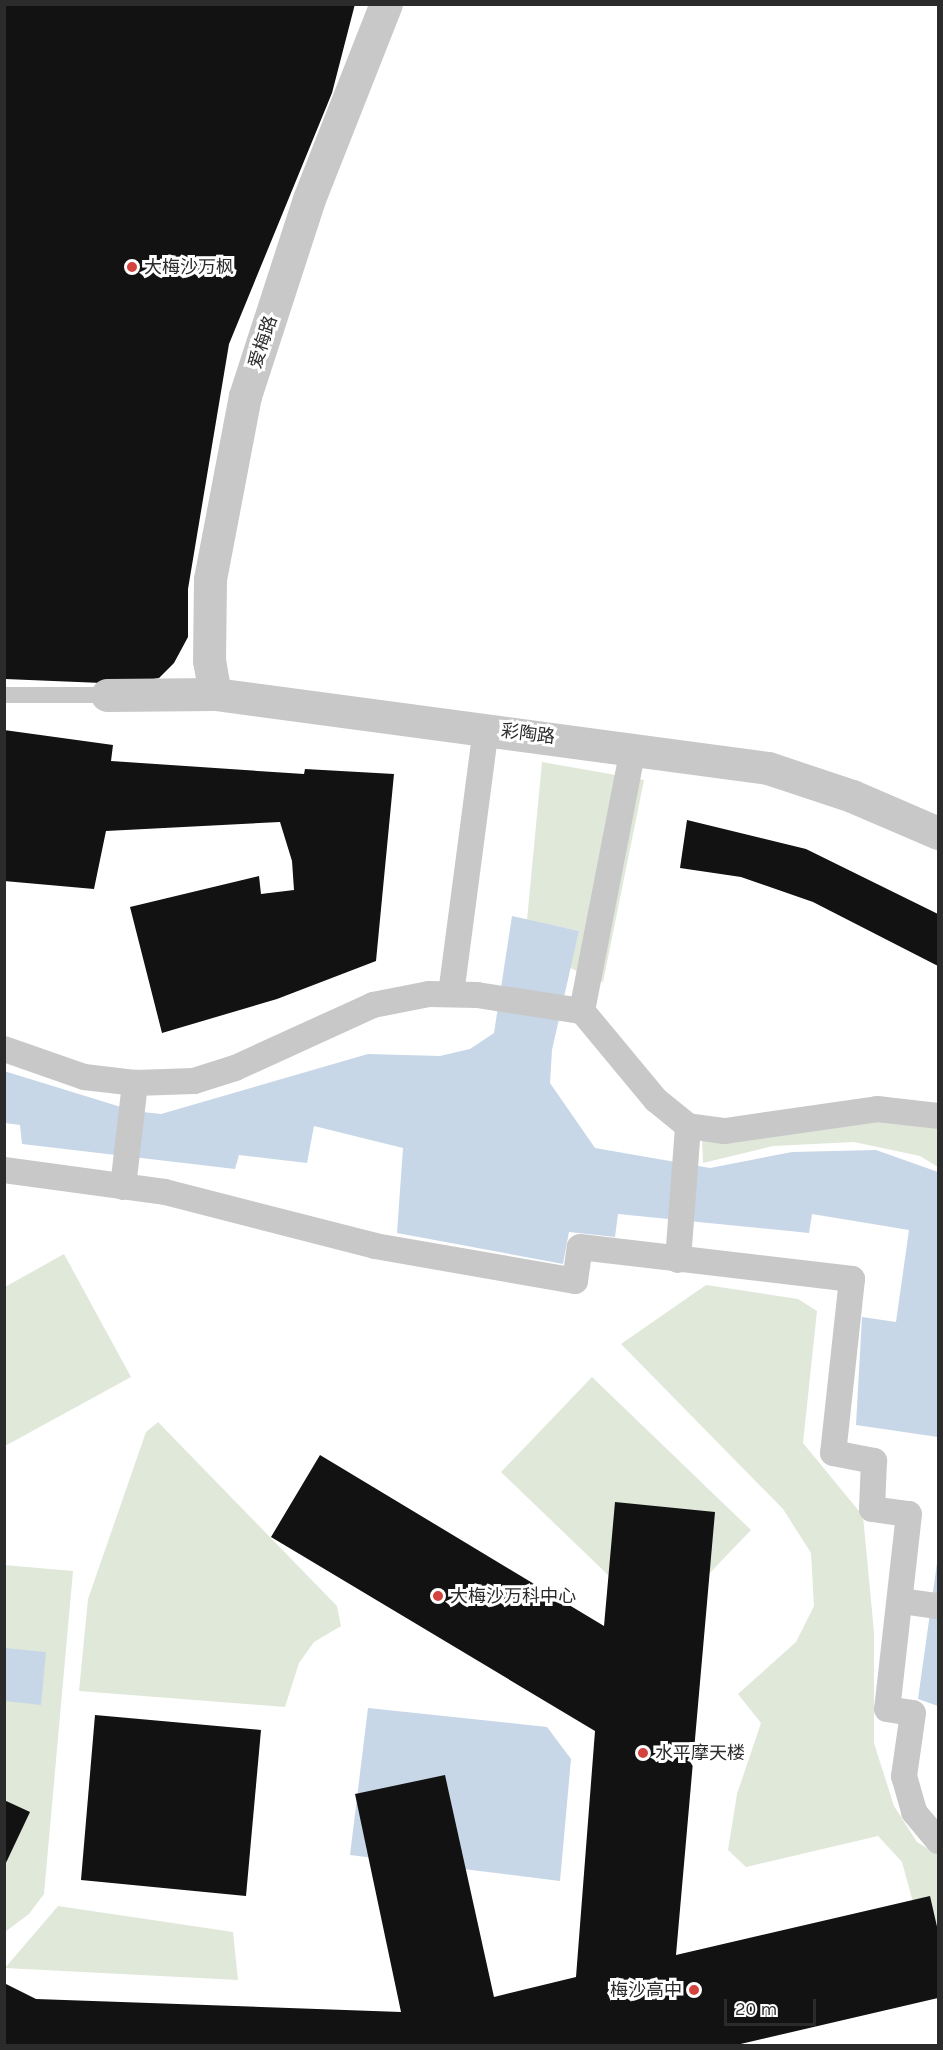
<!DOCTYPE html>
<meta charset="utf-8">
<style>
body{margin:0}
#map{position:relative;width:943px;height:2050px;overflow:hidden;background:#fff;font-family:Karla,"Noto Sans SC",sans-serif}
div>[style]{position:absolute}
.green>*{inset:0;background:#e0e8da}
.water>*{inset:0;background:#c7d7e7}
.building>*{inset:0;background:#121212}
.service>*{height:16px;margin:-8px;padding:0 8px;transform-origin:8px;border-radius:8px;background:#c8c8c8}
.pedestrian>*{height:26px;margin:-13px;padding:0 13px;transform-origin:13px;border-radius:13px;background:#c8c8c8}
.minor>*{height:33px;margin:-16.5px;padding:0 16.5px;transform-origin:16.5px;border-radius:16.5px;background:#c8c8c8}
.dots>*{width:16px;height:16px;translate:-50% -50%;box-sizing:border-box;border:3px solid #fff;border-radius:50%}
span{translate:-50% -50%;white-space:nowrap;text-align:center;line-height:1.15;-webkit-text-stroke:6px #fff;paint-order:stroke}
.poi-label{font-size:18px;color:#2b2b2b}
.left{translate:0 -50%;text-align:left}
.right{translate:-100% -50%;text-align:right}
.street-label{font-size:18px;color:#2b2b2b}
.frame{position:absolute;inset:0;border:6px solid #2b2b2b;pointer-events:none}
.scale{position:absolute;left:724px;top:1999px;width:92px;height:27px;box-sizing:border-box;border:3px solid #2b2b2b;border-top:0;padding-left:8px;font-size:18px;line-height:21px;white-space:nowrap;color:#2b2b2b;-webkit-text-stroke:4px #fff;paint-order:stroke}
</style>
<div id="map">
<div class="green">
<div style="clip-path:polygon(542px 762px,644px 780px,603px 982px,570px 968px,579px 931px,527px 920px)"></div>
<div style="clip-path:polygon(875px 1118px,938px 1124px,938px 1167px,920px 1156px,854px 1142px,773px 1146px,703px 1163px,702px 1141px)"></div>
<div style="clip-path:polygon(64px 1254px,131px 1377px,5px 1446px,5px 1287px)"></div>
<div style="clip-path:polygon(706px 1285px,798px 1299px,817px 1311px,803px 1443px,863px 1516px,874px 1632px,874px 1743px,894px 1806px,917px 1842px,938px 1855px,938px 1960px,926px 1950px,902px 1862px,878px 1836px,746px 1867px,728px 1850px,737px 1794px,761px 1723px,738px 1694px,796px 1642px,814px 1606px,811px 1553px,783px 1509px,621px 1344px)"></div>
<div style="clip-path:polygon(592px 1377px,751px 1530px,660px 1625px,501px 1472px)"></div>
<div style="clip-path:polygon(158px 1422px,337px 1606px,341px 1626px,314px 1642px,299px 1663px,285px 1707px,79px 1691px,88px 1599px,146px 1432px)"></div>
<div style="clip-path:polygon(4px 1565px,73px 1571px,44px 1894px,29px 1914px,5px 1932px)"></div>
<div style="clip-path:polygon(58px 1906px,233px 1932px,238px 1980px,5px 1968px)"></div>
</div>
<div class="water">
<div style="clip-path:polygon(512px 916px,579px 931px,552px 1050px,550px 1083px,595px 1148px,710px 1168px,792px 1152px,876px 1150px,938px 1172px,938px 1437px,856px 1425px,862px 1317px,896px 1322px,909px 1230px,812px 1214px,809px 1233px,618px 1214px,615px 1237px,569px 1232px,563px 1264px,397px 1233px,403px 1148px,314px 1126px,307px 1163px,239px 1155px,235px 1169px,22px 1144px,20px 1125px,5px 1123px,4px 1071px,134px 1111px,161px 1114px,368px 1054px,440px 1056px,470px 1049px,494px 1033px)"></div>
<div style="clip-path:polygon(938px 1556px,938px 1706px,918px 1699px)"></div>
<div style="clip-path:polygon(4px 1648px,46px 1652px,41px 1705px,5px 1701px)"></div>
<div style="clip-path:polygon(368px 1708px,547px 1727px,571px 1759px,560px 1881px,350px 1855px)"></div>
</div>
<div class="building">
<div style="clip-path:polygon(5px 4px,355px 4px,332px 93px,229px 344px,188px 589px,188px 637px,174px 663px,159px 678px,126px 684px,5px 679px)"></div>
<div style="clip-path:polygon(4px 730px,113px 745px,111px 761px,304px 774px,305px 769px,394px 774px,376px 961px,277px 999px,162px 1033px,130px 907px,259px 876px,261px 894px,294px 890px,292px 861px,280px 822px,106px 831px,94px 889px,4px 881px)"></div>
<div style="clip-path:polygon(687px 820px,806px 849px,938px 914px,938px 966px,813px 902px,741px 877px,680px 868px)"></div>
<div style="clip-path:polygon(320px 1455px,604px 1626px,615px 1502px,715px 1512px,676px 1955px,930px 1896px,938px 1931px,938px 1998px,732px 2046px,4px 2046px,4px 1983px,36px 1999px,401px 2012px,355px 1794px,445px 1775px,494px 1997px,576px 1977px,595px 1731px,271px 1537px)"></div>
<div style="clip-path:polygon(95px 1715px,261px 1730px,246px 1896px,81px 1880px)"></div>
<div style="clip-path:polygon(4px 1800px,30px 1812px,4px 1867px)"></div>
</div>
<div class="service">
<div style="left:4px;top:695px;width:103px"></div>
</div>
<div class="pedestrian">
<div style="left:451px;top:994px;width:267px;rotate:-82.5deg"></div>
<div style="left:582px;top:1011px;width:268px;rotate:-79deg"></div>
<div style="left:4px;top:1049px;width:85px;rotate:19.3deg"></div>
<div style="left:84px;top:1077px;width:51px;rotate:6.7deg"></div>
<div style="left:135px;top:1083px;width:59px;rotate:-1.9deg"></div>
<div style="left:194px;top:1081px;width:43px;rotate:-17.6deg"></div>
<div style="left:235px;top:1068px;width:152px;rotate:-24.5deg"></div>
<div style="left:373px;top:1005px;width:57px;rotate:-11.1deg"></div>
<div style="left:429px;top:994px;width:48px;rotate:1.2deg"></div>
<div style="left:477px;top:995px;width:106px;rotate:8.7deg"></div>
<div style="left:582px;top:1011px;width:116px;rotate:50.3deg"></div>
<div style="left:656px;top:1100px;width:41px;rotate:39.1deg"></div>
<div style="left:688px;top:1126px;width:37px;rotate:8deg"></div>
<div style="left:725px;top:1131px;width:154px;rotate:-8.2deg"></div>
<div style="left:877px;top:1109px;width:61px;rotate:6.5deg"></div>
<div style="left:4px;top:1170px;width:162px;rotate:7.8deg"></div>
<div style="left:165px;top:1192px;width:217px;rotate:14.4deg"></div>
<div style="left:375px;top:1246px;width:203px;rotate:9.9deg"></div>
<div style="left:575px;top:1281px;width:34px;rotate:-82deg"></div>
<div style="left:580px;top:1247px;width:274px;rotate:6.7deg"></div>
<div style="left:852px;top:1279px;width:175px;rotate:96.2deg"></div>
<div style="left:833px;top:1453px;width:42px;rotate:11deg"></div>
<div style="left:874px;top:1461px;width:48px;rotate:92.4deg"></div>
<div style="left:872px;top:1509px;width:37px;rotate:8deg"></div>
<div style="left:909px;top:1514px;width:196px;rotate:96.4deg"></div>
<div style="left:887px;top:1709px;width:26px;rotate:9deg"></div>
<div style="left:913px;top:1713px;width:64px;rotate:98.1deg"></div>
<div style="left:904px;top:1776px;width:37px;rotate:74deg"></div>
<div style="left:914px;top:1812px;width:38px;rotate:50deg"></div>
<div style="left:123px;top:1187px;width:105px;rotate:-83.4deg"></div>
<div style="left:678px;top:1260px;width:134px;rotate:-85.7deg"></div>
<div style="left:901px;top:1601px;width:37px;rotate:8deg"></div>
</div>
<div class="minor">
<div style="left:215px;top:694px;width:34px;rotate:-100deg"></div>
<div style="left:209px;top:661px;width:82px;rotate:-89.3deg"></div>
<div style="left:210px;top:579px;width:186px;rotate:-79.2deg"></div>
<div style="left:245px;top:396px;width:207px;rotate:-72deg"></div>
<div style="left:309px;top:199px;width:210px;rotate:-68.5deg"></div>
<div style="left:107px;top:695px;width:108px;rotate:-0.5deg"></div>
<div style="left:215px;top:694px;width:558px;rotate:7.62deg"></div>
<div style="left:768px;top:768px;width:89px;rotate:18.4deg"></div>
<div style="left:852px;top:796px;width:94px;rotate:23.3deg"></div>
</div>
<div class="dots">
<div style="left:132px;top:267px;background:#d3423c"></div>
<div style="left:438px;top:1596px;background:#d3423c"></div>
<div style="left:643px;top:1753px;background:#d3423c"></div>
<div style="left:694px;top:1990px;background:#d3423c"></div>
</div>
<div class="poi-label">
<span class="left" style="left:144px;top:267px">大梅沙万枫</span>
<span class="left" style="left:450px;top:1596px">大梅沙万科中心</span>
<span class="left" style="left:655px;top:1753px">水平摩天楼</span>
<span class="right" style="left:682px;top:1990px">梅沙高中</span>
</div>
<div class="street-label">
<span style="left:263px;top:342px;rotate:-72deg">爱梅路</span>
<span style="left:528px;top:734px;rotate:7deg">彩陶路</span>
</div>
<div class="frame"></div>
<div class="scale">20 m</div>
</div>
